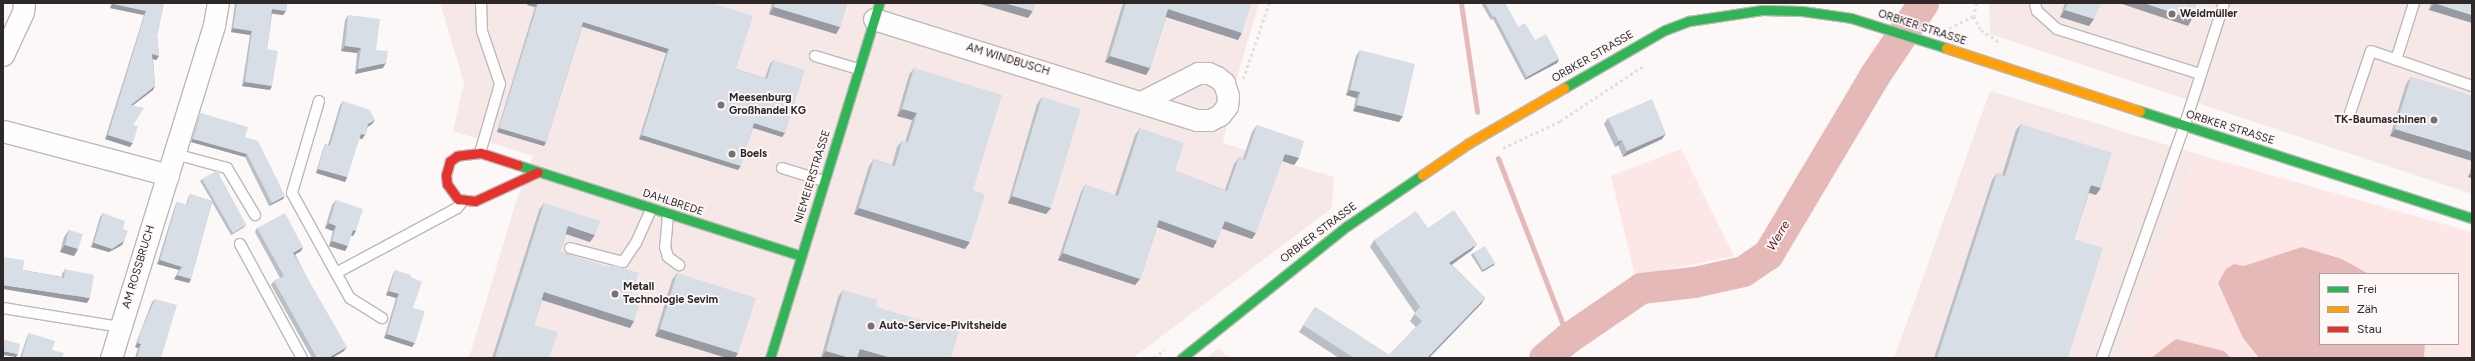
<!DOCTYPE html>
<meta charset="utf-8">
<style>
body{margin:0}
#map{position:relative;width:2475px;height:361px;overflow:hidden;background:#fdf8f8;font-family:Figtree,sans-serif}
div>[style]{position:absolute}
.built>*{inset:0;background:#f6e8e7}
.green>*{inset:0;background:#fce7e6}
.water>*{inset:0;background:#e5b9b8}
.stream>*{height:5px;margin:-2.5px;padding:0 2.5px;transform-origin:2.5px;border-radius:2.5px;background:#e5b9b8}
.river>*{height:31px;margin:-15.5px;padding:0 15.5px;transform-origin:15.5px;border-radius:15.5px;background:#e5b9b8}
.path>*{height:2.5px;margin-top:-1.25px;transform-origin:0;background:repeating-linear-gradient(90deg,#e1dfdf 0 3px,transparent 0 6px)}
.roads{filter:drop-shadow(1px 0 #beb8b8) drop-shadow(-1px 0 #beb8b8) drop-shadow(0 1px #beb8b8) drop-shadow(0 -1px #beb8b8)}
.lane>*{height:10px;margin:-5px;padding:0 5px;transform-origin:5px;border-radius:5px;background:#fffefe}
.street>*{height:21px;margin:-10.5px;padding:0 10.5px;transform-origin:10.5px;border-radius:10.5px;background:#fffefe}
.fast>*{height:9px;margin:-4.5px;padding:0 4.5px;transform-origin:4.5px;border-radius:4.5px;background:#30b455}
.slow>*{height:9px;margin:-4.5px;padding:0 4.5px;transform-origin:4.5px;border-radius:4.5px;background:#ff9f0a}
.jam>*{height:9px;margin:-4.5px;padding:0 4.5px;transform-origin:4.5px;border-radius:4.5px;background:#e5322d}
.wall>*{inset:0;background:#babfc6}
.shaded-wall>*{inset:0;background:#979ba1}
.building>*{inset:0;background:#d8dee6}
.dots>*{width:11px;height:11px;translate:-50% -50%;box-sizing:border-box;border:2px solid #fef7f7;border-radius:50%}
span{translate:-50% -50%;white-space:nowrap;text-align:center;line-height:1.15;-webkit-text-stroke:3.5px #fef7f7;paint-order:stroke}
.poi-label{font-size:11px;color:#2f2828;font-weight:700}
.left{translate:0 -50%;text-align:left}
.right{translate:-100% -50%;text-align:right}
.street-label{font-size:11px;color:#2f2828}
.water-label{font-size:12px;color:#5b131a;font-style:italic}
.frame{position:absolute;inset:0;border:4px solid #2f2828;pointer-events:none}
.legend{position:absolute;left:2319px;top:273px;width:140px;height:72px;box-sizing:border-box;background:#fef7f7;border:1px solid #aba4a4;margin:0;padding:5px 7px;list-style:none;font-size:12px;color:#2f2828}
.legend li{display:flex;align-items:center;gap:8px;height:20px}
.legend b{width:20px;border:1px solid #aba4a4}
</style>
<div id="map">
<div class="built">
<div style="clip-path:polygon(440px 3px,1259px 3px,1236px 81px,1223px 143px,1334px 177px,1332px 208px,1133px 358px,469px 358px,515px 205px,533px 156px,453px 131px,464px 83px)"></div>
<div style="clip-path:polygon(1989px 3px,2472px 3px,2472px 194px,1990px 34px)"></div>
<div style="clip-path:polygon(1990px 91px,2197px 154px,2123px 358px,1894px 358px)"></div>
<div style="clip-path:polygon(1218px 348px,1225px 354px,1232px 358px,1206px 358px)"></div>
</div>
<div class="green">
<div style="clip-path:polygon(1681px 149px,1734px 256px,1635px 276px,1611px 176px)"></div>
<div style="clip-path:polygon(2197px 154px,2472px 232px,2472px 358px,2424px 358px,2425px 344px,2458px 344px,2458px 274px,2369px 274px,2342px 259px,2302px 247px,2244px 266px,2218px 283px,2243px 338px,2259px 358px,2231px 358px,2224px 351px,2177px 339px,2151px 358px,2123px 358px)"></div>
</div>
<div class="water">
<div style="clip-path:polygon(2302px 247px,2342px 259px,2369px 274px,2320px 274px,2320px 344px,2425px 344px,2424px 358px,2259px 358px,2243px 338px,2218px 283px,2226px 269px,2234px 264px,2244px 266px)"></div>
<div style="clip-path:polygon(2176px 339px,2224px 351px,2231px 358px,2151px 358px)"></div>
</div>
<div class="stream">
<div style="left:1461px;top:3px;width:110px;rotate:81.6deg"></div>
<div style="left:1498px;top:158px;width:193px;rotate:68.7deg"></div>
</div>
<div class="river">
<div style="left:1544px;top:358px;width:31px;rotate:-40deg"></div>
<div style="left:1568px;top:338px;width:88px;rotate:-34.4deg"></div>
<div style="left:1641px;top:288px;width:53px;rotate:-6.5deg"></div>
<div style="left:1694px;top:282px;width:50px;rotate:-12.7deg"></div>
<div style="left:1743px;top:271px;width:30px;rotate:-34deg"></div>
<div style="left:1768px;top:254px;width:207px;rotate:-59.2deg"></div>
<div style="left:1874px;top:76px;width:88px;rotate:-56.1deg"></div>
</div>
<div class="path">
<div style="left:1977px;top:3px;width:13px;rotate:103deg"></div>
<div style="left:1974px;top:16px;width:16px;rotate:63deg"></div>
<div style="left:1981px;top:30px;width:19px;rotate:32deg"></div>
<div style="left:1997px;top:40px;width:6px;rotate:81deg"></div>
<div style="left:1949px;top:28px;width:28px;rotate:-26deg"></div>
<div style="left:1243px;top:79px;width:80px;rotate:-71.1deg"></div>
<div style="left:1503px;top:148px;width:63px;rotate:-25.3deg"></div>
<div style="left:1560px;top:121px;width:100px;rotate:-33.5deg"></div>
<div style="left:1154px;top:358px;width:13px;rotate:-39deg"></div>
</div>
<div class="roads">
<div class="lane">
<div style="left:2035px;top:3px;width:8px;rotate:76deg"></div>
<div style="left:2037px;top:11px;width:27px;rotate:42deg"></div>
<div style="left:2057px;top:29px;width:151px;rotate:17.4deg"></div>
<div style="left:815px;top:56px;width:45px;rotate:16.8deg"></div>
<div style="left:2396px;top:60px;width:60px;rotate:-72.5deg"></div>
<div style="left:319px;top:101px;width:96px;rotate:106.4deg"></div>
<div style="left:292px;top:193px;width:91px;rotate:61.2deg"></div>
<div style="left:336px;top:273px;width:137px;rotate:-28.2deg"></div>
<div style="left:457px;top:208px;width:9px;rotate:-49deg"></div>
<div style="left:2350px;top:113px;width:65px;rotate:-71.3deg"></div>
<div style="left:2371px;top:51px;width:107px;rotate:19.1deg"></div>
<div style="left:480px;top:153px;width:72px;rotate:-73.8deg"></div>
<div style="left:500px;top:84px;width:56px;rotate:-108.8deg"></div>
<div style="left:482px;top:31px;width:28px;rotate:-92deg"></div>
<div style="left:175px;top:154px;width:54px;rotate:15.1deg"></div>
<div style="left:227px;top:168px;width:55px;rotate:59.2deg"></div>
<div style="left:782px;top:168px;width:44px;rotate:17.2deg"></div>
<div style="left:668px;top:215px;width:32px;rotate:95deg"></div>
<div style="left:665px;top:247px;width:10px;rotate:73deg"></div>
<div style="left:668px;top:257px;width:14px;rotate:36deg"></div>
<div style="left:240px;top:244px;width:130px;rotate:61.5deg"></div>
<div style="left:570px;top:248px;width:55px;rotate:14.8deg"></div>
<div style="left:623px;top:262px;width:23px;rotate:-56deg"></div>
<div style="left:636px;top:243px;width:37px;rotate:-66deg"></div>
<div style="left:336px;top:273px;width:29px;rotate:61deg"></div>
<div style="left:350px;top:298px;width:38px;rotate:32deg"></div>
<div style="left:3px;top:308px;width:119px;rotate:9.2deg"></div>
<div style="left:2102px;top:358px;width:245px;rotate:-70.5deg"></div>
<div style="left:2184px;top:127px;width:130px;rotate:-72.1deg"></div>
</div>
<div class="street">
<div style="left:874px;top:19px;width:338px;rotate:17.4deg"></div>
<div style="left:1197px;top:120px;width:13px"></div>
<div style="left:1210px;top:120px;width:11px;rotate:-27deg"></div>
<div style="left:1220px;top:115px;width:11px;rotate:-52deg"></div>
<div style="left:1227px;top:106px;width:10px;rotate:-84deg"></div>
<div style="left:1228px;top:96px;width:14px;rotate:-107deg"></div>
<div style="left:1224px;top:83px;width:9px;rotate:-139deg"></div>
<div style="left:1217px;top:77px;width:10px;rotate:-156deg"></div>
<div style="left:1208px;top:73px;width:10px;rotate:180deg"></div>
<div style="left:1198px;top:73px;width:64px;rotate:153deg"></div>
<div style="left:3px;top:55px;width:47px;rotate:-65.1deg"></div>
<div style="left:23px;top:12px;width:9px;rotate:-84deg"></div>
<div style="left:3px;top:131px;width:171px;rotate:14.9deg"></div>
<div style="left:111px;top:358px;width:349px;rotate:-72.8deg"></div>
<div style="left:214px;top:25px;width:22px;rotate:-80deg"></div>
</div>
<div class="fast">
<div style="left:1564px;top:88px;width:116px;rotate:-29.9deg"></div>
<div style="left:1665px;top:30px;width:26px;rotate:-21deg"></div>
<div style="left:1689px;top:21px;width:74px;rotate:-8.6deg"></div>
<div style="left:1762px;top:10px;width:40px;rotate:1.4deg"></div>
<div style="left:1802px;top:11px;width:49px;rotate:8.1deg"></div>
<div style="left:1851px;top:18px;width:100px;rotate:17.5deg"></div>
<div style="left:2140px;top:111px;width:349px;rotate:17.9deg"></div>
<div style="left:518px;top:165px;width:297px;rotate:17.8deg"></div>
<div style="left:770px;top:358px;width:371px;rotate:-72.9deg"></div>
<div style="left:1182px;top:358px;width:211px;rotate:-38.7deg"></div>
<div style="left:1347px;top:226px;width:91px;rotate:-34.2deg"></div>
</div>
<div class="slow">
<div style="left:1946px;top:48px;width:204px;rotate:18deg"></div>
<div style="left:1422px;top:175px;width:57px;rotate:-34.2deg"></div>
<div style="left:1469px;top:143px;width:110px;rotate:-30.1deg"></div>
</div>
<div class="jam">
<div style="left:518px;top:165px;width:40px;rotate:-162deg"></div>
<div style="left:480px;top:153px;width:23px;rotate:173deg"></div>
<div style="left:457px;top:156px;width:9px;rotate:144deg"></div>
<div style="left:450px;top:161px;width:15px;rotate:106deg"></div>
<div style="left:446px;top:175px;width:9px;rotate:84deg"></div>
<div style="left:447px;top:184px;width:19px;rotate:54deg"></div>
<div style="left:458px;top:199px;width:17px;rotate:7deg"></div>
<div style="left:475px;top:201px;width:69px;rotate:-24.7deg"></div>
</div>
</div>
<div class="wall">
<div style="clip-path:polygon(111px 3px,164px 3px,157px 36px,159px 56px,156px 60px,153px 59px,155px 86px,153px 90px,133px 105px,133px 125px,130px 147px,105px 139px,144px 15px,110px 8px)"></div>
<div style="clip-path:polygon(235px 3px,287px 3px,286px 11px,283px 15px,272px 14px,267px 49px,270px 90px,242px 86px,250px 35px,231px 32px)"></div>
<div style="clip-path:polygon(528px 3px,712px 3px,736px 69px,765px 78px,770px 64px,773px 60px,785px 133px,782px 137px,753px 128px,738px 170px,639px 139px,666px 53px,582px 27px,546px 142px,544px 146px,497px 132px,535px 7px,527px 5px)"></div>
<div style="clip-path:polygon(772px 3px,847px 3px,840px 27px,836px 34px,769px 14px)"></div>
<div style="clip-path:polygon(1123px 3px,1251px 3px,1238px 40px,1166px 17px,1150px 68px,1146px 75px,1105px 62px)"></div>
<div style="clip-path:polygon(1484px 3px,1505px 3px,1518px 27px,1559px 59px,1557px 63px,1525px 80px,1493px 19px,1491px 20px,1482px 5px)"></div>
<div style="clip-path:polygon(2065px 3px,2101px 3px,2089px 26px,2060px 17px)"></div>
<div style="clip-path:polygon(2431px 3px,2472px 3px,2429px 10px)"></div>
<div style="clip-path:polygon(348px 15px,376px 50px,383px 68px,355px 74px,357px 53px,341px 51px,345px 20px)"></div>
<div style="clip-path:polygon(1360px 50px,1399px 122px,1353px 111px,1356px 98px,1346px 95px,1356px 56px)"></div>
<div style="clip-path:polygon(914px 68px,973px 190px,965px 249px,854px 214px,869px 166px,874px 159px,892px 165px,897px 147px,902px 141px,905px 142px,912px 120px,897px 116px,909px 75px)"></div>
<div style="clip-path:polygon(2411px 77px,2472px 96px,2390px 136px,2406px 84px)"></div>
<div style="clip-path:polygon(1042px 97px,1051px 208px,1046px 214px,1008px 203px,1037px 104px)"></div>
<div style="clip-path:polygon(343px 101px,375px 120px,372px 124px,368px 126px,365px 135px,362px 139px,359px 138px,347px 177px,345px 182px,316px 173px,323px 149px,325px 144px,328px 145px,340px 105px)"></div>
<div style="clip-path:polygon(201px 113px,245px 137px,283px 199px,269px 206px,245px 157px,191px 142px,199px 117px)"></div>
<div style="clip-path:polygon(1608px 118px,1662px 139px,1623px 157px,1618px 145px,1615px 147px,1604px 124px)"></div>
<div style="clip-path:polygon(2021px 124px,2096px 195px,2089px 193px,2074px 239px,2068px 358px,1934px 358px,1992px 180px,1997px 173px,2002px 175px,2016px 130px)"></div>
<div style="clip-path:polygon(1257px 125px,1299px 158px,1294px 165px,1282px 161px,1252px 239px,1222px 228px,1213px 248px,1157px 227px,1140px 279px,1135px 285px,1058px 260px,1081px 192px,1085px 185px,1115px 195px,1135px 135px,1140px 128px,1175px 171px,1225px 190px,1234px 164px,1239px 157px,1243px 159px,1252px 132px)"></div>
<div style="clip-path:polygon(2472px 165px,2472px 178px,2468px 177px)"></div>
<div style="clip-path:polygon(219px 175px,246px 225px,244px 227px,231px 235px,212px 202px,191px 279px,189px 283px,174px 279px,179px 270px,157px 264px,175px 206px,177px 202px,186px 205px,188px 198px,190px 194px,212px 201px,200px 181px,202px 179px)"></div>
<div style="clip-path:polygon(336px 200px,356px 231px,353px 236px,351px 236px,345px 251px,329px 246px,333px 231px,325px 228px,332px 205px)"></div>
<div style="clip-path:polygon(544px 203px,590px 242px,566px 234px,560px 252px,611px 268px,613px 265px,629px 302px,634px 321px,630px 328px,542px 300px,534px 325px,549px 358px,492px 358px,539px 210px)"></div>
<div style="clip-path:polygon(103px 213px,123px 229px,122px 245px,109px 252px,91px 247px,100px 217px)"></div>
<div style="clip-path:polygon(257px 228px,303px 247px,301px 251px,295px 254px,344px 351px,332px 358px,312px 358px,271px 285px,274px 281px,280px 278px,255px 232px)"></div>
<div style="clip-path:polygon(1428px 228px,1472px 250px,1452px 265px,1485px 298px,1481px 304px,1429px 358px,1339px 358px,1299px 332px,1315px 307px,1389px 355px,1416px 327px,1410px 321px,1415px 313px,1370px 247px,1374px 240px)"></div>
<div style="clip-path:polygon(69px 230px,78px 249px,74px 256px,60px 252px,64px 237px)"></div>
<div style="clip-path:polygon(1473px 253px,1494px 265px,1482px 272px,1471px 255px)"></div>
<div style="clip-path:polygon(65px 269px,87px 303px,23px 270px,62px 277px,62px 274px)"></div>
<div style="clip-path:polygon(395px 270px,411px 277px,413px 308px,412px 347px,384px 338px,396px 298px,386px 295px,393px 274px)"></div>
<div style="clip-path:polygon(677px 273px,738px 353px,735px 358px,727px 358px,655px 336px,672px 280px)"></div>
<div style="clip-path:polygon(843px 290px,876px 307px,951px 358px,863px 358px,857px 356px,857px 358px,821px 358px,838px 297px)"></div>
<div style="clip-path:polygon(155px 299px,161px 358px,135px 358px,138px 348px,135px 347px,138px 338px,152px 302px)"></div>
<div style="clip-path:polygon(29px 333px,52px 350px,62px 358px,20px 358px,27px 337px)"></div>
</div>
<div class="shaded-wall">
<div style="clip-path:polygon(529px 3px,538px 3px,535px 7px,527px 5px)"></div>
<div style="clip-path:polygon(977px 3px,1005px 3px,1033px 11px,1028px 18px)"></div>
<div style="clip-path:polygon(2119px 3px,2144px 3px,2192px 19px,2188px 26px)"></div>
<div style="clip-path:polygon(2434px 3px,2472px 15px,2472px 23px,2429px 10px)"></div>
<div style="clip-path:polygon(113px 4px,146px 11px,144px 15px,110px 8px)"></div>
<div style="clip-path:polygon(774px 7px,840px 27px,836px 34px,769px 14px)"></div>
<div style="clip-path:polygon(272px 9px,286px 11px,283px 15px,270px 13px)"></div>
<div style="clip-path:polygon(1168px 9px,1242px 33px,1238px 40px,1163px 16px)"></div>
<div style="clip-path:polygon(2065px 10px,2094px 19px,2089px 26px,2060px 17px)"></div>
<div style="clip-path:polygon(583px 22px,669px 49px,666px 53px,581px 26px)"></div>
<div style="clip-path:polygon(233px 28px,252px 31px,250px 35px,231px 32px)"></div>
<div style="clip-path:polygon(345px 46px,361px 48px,357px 53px,341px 51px)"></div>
<div style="clip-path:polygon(152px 54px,159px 56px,156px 60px,149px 58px)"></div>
<div style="clip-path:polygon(1110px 56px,1150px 68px,1146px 75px,1105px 62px)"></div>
<div style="clip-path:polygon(1559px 59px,1557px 63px,1525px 80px,1527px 77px)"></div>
<div style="clip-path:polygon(386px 63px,383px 68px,355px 74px,358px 69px)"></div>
<div style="clip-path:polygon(245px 82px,272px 86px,270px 90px,242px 86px)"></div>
<div style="clip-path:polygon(155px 86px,153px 90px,128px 109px,131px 105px)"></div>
<div style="clip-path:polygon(1350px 90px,1360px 92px,1356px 98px,1346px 95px)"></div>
<div style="clip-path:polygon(1357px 105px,1403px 116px,1399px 122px,1353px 111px)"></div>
<div style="clip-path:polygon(902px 109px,917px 113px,912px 120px,897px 116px)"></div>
<div style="clip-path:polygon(375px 120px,372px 124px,366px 128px,368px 124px)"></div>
<div style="clip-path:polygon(754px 123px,785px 133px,782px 137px,751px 127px)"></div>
<div style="clip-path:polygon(499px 128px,546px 142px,544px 146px,497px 132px)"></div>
<div style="clip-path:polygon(2395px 129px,2472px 152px,2472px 161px,2390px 136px)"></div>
<div style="clip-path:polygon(361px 134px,365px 135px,362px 139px,358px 138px)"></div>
<div style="clip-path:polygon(1666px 134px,1662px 139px,1623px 157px,1627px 151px)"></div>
<div style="clip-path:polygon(108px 135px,133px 143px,130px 147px,105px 139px)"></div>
<div style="clip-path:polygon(642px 135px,741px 166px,738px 170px,639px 139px)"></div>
<div style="clip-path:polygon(193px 139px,247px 154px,245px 157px,191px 142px)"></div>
<div style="clip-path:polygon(1622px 140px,1618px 145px,1615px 147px,1619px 141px)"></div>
<div style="clip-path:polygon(1285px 154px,1299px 158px,1294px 165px,1280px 160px)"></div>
<div style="clip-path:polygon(318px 169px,347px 177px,345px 182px,316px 173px)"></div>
<div style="clip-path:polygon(2472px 172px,2472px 178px,2468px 177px)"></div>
<div style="clip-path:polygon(2091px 185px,2101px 188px,2096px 195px,2087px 192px)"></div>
<div style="clip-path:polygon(285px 196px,283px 199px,269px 206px,272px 203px)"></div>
<div style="clip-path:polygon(1012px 196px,1051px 208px,1046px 214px,1008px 203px)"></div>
<div style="clip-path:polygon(859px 208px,970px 242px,965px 249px,854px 214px)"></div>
<div style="clip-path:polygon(1159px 220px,1217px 241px,1213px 248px,1154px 226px)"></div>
<div style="clip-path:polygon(1225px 221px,1256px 233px,1252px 239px,1220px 228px)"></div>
<div style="clip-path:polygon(329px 223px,336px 226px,333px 231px,325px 228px)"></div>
<div style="clip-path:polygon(246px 225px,244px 227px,231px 235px,233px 233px)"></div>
<div style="clip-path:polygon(568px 226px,595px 235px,590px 242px,563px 233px)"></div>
<div style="clip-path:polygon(353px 230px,356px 231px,353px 236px,349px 235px)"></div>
<div style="clip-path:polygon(124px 241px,122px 245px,109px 252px,91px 247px,94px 243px)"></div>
<div style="clip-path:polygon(332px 241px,348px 246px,345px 251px,329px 246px)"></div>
<div style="clip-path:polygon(1477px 244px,1472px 250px,1445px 269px,1449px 263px)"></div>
<div style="clip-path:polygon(65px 245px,78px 249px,74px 256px,60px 252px)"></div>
<div style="clip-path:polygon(303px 247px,301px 251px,291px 257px,293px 253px)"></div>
<div style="clip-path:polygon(1063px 253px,1140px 279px,1135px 285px,1058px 260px)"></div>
<div style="clip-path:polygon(160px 260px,182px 267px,179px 270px,157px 264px)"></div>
<div style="clip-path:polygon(1495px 263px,1494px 265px,1482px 272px,1483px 270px)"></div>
<div style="clip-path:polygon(177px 275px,191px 279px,189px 283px,174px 279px)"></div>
<div style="clip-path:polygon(3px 285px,90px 298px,87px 303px,3px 289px)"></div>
<div style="clip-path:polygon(389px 291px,399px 294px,396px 298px,386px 295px)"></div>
<div style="clip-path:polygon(544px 292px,634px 321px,630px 328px,539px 299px)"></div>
<div style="clip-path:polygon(1485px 298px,1481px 304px,1429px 358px,1427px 358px)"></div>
<div style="clip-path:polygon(660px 329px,738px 353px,735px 358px,727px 358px,655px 336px)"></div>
<div style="clip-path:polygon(387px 334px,415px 343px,412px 347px,384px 338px)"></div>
<div style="clip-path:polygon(138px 343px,141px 344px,138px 348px,135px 347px)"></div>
<div style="clip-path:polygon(347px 347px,344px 351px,332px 358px,328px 358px)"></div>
<div style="clip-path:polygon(860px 349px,892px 358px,863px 358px,855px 356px)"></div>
<div style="clip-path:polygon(3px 351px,18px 354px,16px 357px,3px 355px)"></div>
<div style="clip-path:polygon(826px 351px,850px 358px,821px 358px)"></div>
</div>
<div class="building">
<div style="clip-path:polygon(113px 3px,164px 3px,157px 36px,159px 56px,152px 54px,155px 86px,131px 105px,144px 108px,133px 125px,138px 126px,133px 143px,108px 135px,146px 11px,113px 4px)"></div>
<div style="clip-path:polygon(237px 3px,287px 3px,286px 11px,272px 9px,267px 49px,278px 51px,272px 86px,245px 82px,252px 31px,233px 28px)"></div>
<div style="clip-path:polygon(536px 3px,712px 3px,753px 16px,736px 69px,767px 79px,773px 60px,805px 70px,785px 133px,754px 123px,741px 166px,642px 135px,669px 49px,583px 22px,546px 142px,499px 128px,538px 3px)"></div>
<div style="clip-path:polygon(775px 3px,847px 3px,840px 27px,774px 7px)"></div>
<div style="clip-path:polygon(1005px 3px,1036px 3px,1033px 11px)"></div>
<div style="clip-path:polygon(1126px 3px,1251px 3px,1242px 33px,1168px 9px,1150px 68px,1110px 56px)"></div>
<div style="clip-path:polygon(1485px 3px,1505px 3px,1518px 27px,1525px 23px,1535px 40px,1546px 34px,1559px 59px,1527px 77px,1495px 16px,1493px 17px)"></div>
<div style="clip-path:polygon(2068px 3px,2101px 3px,2094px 19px,2065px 10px)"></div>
<div style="clip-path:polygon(2144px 3px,2197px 3px,2192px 19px)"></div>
<div style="clip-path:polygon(2434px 3px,2472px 3px,2472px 15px)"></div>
<div style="clip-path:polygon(348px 15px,380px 19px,376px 50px,388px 51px,386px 63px,358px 69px,361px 48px,345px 46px)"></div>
<div style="clip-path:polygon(1360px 50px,1415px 64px,1403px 116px,1357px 105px,1360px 92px,1350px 90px)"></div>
<div style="clip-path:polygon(914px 68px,1002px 95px,973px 190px,985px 194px,970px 242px,859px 208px,874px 159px,895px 166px,902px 141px,908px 142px,917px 113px,902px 109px)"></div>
<div style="clip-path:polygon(2411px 77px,2472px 96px,2472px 152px,2395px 129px)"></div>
<div style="clip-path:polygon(1042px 97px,1081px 109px,1051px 208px,1012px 196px)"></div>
<div style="clip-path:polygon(1652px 99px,1666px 134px,1627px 151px,1622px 140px,1619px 141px,1608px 118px)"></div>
<div style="clip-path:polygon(343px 101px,370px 110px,375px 120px,368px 124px,365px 135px,361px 134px,347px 177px,318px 169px,325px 144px,330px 146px)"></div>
<div style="clip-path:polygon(201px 113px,248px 127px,245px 137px,258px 141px,285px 196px,272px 203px,247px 154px,193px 139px)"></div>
<div style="clip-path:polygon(2021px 124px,2112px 153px,2101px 188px,2091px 185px,2074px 239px,2103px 248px,2068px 358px,1937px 358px,1997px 173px,2005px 176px)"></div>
<div style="clip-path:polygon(1257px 125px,1304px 141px,1299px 158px,1285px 154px,1256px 233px,1225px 221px,1217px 241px,1159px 220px,1140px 279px,1063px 253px,1085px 185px,1118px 196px,1140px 128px,1184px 143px,1175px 171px,1227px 191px,1239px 157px,1245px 160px)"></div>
<div style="clip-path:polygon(218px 170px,221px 171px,219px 175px,246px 225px,233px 233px,202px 179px)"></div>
<div style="clip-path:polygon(190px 194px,212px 201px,191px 279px,177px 275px,182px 267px,160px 260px,177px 202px,187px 205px)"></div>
<div style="clip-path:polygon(336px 200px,363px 209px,356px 231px,353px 230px,348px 246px,332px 241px,336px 226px,329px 223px)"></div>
<div style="clip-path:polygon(544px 203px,600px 221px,595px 235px,568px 226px,560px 252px,612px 268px,613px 265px,639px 273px,629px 302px,639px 306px,634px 321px,544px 292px,534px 325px,558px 332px,549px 358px,495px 358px)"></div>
<div style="clip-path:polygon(1454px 210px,1477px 244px,1449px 263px,1485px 298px,1427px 358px,1354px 358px,1303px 325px,1315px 307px,1389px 355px,1422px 321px,1414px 314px,1420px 307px,1374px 240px,1416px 211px,1428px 228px)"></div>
<div style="clip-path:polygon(103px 213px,125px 221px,123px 229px,128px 231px,124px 241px,112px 249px,94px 243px)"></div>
<div style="clip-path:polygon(285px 213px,303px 247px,293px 253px,347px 347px,328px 358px,317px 358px,274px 281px,284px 276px,257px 228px)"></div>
<div style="clip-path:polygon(69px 230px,83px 234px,78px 249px,65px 245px)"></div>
<div style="clip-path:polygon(1485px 246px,1495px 263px,1483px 270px,1473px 253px)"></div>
<div style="clip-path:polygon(3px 257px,24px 260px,23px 270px,64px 278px,65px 269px,94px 275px,90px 298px,3px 285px)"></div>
<div style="clip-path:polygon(395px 270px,411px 275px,411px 277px,422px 282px,413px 308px,425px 311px,415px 343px,387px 334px,399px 294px,389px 291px)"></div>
<div style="clip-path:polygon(677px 273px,756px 298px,738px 353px,660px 329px)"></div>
<div style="clip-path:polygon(843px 290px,877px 300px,876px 307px,959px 331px,951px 358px,892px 358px,860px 349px,857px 358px,850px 358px,826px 351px)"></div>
<div style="clip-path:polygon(155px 299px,177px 305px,161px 358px,137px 358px,141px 344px,138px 343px,140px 334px)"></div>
<div style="clip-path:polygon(29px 333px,55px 341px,52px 350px,64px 353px,62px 358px,26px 358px,22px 357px)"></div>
<div style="clip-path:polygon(3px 339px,20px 344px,18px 354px,3px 351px)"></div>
</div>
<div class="dots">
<div style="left:2172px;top:14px;background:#777171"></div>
<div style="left:721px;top:105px;background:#777171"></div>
<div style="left:2434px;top:120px;background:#777171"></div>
<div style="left:732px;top:154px;background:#777171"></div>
<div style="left:615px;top:294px;background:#777171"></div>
<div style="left:871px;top:326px;background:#777171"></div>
</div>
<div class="poi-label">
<span class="left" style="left:2180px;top:14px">Weidmüller</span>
<span class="left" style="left:729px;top:105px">Meesenburg<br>Großhandel KG</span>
<span class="right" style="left:2426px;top:120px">TK-Baumaschinen</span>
<span class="left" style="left:740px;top:154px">Boels</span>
<span class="left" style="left:623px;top:294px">Metall<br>Technologie Sevim</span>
<span class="left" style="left:879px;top:326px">Auto-Service-Pivitsheide</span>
</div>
<div class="street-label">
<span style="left:1922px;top:28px;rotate:18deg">ORBKER STRASSE</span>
<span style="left:1593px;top:57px;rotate:-30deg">ORBKER STRASSE</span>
<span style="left:1008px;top:60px;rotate:17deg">AM WINDBUSCH</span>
<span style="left:2230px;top:128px;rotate:17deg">ORBKER STRASSE</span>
<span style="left:813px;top:177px;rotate:-73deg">NIEMEIERSTRASSE</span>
<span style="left:673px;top:203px;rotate:18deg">DAHLBREDE</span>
<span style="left:1319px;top:233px;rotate:-37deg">ORBKER STRASSE</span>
<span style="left:139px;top:267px;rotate:-73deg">AM ROSSBRUCH</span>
</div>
<div class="water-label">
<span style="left:1779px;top:236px;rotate:-59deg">Werre</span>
</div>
<div class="frame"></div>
<ul class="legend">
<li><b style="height:5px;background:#30b455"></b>Frei</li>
<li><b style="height:5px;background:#ff9f0a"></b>Zäh</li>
<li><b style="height:5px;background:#e5322d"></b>Stau</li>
</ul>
</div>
